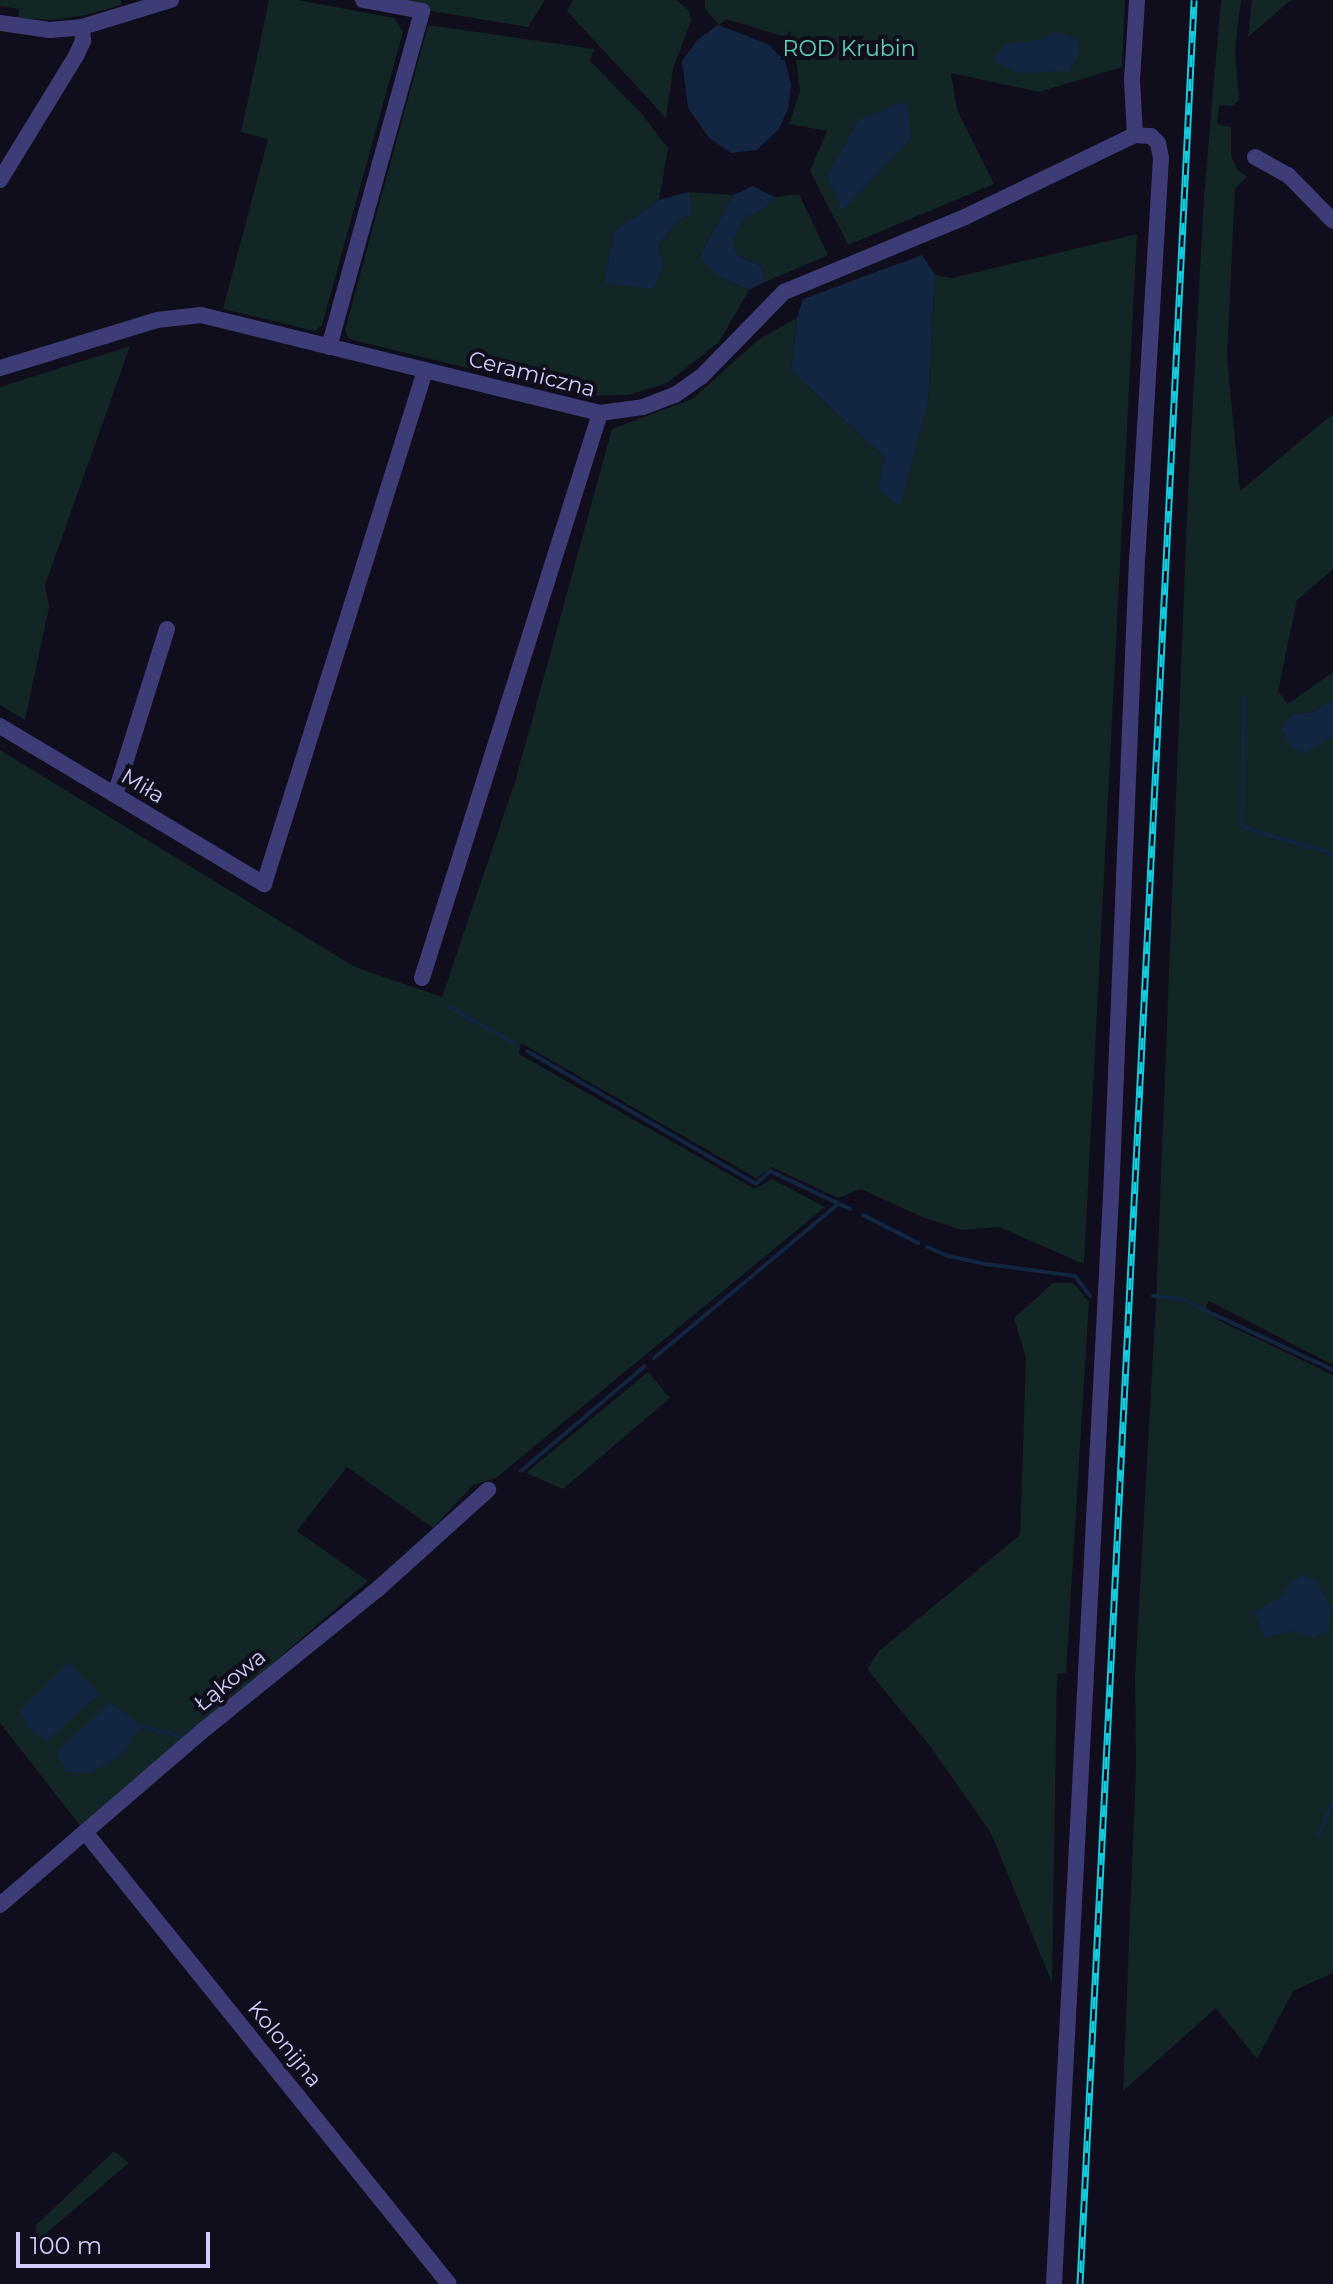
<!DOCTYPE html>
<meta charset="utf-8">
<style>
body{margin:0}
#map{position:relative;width:1333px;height:2284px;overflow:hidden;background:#100d1c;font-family:Montserrat,sans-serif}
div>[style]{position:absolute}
.green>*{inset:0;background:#112625}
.water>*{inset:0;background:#122541}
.stream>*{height:4px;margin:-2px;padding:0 2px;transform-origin:2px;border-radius:2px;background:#122541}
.minor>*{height:16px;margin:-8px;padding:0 8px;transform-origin:8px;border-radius:8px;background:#3e3c77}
.rail>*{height:7px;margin-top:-3.5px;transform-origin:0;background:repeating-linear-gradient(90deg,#100d1c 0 12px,#14cddf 0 24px);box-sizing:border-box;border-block:2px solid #14cddf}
span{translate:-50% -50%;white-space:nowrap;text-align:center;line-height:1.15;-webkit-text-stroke:8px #100d1c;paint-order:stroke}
.park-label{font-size:22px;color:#61d3b5}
.street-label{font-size:22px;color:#d2cdfa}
.scale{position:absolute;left:16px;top:2232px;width:194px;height:36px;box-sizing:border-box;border:4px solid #d2cdfa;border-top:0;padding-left:10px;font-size:24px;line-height:28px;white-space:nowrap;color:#d2cdfa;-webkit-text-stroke:6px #100d1c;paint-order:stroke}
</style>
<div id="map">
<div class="green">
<div style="clip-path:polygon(0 0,121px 0,121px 5px,86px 15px,51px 20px,18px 18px,19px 9px,0 6px)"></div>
<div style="clip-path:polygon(269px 0,298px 0,394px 18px,403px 32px,322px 325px,315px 331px,223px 309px,268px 139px,241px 132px)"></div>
<div style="clip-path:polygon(363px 0,545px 0,528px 27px)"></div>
<div style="clip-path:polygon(573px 0,677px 0,689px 11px,691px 20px,673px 69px,666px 118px,567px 11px)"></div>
<div style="clip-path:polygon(705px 0,1125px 0,1122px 67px,1039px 92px,951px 73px,957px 110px,994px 184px,848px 245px,810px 171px,827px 131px,789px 124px,800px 91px,795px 50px,782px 36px,726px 19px,719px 25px,705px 9px)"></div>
<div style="clip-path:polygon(1221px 0,1241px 0,1235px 50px,1239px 100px,1232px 106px,1219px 105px,1217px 124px,1231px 127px,1231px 156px,1238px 170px,1247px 177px,1235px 188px,1227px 357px,1240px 491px,1333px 414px,1333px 569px,1297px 600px,1278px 691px,1288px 704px,1333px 672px,1333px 699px,1314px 712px,1292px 714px,1327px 739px,1333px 736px,1333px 1365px,1209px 1301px,1206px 1306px,1218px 1320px,1333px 1375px,1333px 1973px,1293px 1991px,1257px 2059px,1216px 2008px,1123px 2091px,1136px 1767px,1135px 1675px,1156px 1302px,1188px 491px,1204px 196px)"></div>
<div style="clip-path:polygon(1252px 0,1291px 0,1248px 37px)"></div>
<div style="clip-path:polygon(428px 25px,594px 49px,590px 61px,641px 113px,668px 148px,659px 200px,614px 231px,604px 283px,663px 266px,659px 244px,676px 222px,693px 214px,689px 192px,733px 195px,699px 257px,720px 278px,749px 290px,719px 342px,667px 383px,629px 395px,581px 396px,349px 339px,345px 330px)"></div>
<div style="clip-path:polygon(799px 194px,828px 255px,765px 282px,761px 266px,737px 255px,733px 242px,743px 219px,761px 210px,774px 197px)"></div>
<div style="clip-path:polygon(1137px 234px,1084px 1264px,999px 1227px,961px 1230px,922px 1217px,861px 1189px,838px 1198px,772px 1167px,756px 1178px,521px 1043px,519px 1054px,755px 1189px,772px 1179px,825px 1207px,496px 1478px,473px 1485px,433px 1528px,347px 1467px,297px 1531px,368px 1581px,82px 1828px,0 1723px,0 750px,355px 967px,442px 997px,515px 782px,612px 429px,692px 399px,758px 340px,797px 318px,791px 371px,884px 457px,878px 491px,928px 402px,935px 275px,952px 278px)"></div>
<div style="clip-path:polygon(130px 346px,45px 585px,49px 607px,25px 720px,0 705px,0 387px)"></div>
<div style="clip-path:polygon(1053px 1283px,1073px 1283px,1089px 1302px,1066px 1673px,1057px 1674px,1052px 1983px,991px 1833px,930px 1746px,867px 1669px,879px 1651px,1020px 1535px,1026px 1358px,1014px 1318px)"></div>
<div style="clip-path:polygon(648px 1372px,670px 1398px,563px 1489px,526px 1473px)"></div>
<div style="clip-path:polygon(114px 2151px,129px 2163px,38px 2240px,35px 2226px)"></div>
</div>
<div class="water">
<div style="clip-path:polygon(718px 25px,768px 44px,785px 61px,791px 85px,788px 109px,779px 129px,757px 150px,731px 153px,709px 138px,688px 108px,682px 61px,698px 39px)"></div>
<div style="clip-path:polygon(1058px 32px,1077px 40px,1080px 54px,1069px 71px,1015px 73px,992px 59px,1006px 44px,1037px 40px)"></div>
<div style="clip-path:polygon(907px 101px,911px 138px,842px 211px,827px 176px,859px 119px)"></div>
<div style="clip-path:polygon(753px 186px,774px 197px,761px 210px,743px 219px,733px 242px,737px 255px,761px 266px,765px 282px,749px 290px,720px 278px,699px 257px,733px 195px)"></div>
<div style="clip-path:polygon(689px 192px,693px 214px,676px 222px,659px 244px,663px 266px,653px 289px,604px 283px,614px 231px,659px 200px)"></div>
<div style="clip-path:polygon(922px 255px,935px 275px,928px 402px,900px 506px,878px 491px,884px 457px,791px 371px,797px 318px,803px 299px)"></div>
<div style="clip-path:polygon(1333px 699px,1333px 736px,1304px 754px,1290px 746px,1281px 728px,1292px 714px,1314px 712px)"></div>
<div style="clip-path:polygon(1303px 1574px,1317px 1581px,1330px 1606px,1329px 1630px,1314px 1638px,1293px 1631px,1264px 1638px,1254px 1612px,1281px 1597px,1291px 1582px)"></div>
<div style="clip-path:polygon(69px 1662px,99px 1694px,47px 1741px,30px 1730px,19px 1711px)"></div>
<div style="clip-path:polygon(110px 1702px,141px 1726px,120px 1757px,90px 1773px,66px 1772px,56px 1752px)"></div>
</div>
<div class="stream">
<div style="left:1244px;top:697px;width:130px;rotate:90.9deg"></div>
<div style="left:1242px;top:827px;width:95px;rotate:16.5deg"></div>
<div style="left:448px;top:1007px;width:75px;rotate:28.6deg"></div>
<div style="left:527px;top:1051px;width:265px;rotate:30.1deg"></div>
<div style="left:756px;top:1184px;width:19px;rotate:-43deg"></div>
<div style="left:770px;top:1171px;width:89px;rotate:25.4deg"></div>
<div style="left:863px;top:1215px;width:62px;rotate:27deg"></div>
<div style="left:927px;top:1247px;width:23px;rotate:23deg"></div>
<div style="left:948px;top:1256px;width:39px;rotate:12deg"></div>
<div style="left:986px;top:1264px;width:90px;rotate:7.7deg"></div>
<div style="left:1075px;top:1276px;width:25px;rotate:53deg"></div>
<div style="left:1153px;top:1296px;width:28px;rotate:6deg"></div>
<div style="left:1181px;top:1299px;width:168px;rotate:25deg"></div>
<div style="left:654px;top:1358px;width:240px;rotate:-39.9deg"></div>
<div style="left:521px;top:1471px;width:162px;rotate:-40.3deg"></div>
<div style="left:141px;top:1726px;width:47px;rotate:14.9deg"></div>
<div style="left:1318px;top:1836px;width:37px;rotate:-66deg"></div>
</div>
<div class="minor">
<div style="left:0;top:23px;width:50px;rotate:8deg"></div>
<div style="left:50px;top:30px;width:32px;rotate:-5deg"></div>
<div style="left:82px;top:27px;width:93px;rotate:-16.9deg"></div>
<div style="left:1135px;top:135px;width:55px;rotate:-93.1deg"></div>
<div style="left:1132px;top:80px;width:80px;rotate:-86.4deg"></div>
<div style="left:1255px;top:157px;width:38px;rotate:29deg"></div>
<div style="left:1288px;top:175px;width:64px;rotate:45.6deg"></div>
<div style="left:0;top:180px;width:145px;rotate:-58.5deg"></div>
<div style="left:76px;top:56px;width:17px;rotate:-65deg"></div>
<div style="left:83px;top:41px;width:14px;rotate:-94deg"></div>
<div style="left:329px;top:347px;width:349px;rotate:-74.5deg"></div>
<div style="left:422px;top:11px;width:60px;rotate:-169.4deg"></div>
<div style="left:0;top:368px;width:164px;rotate:-17deg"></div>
<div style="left:157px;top:320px;width:44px;rotate:-6.5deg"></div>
<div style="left:201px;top:315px;width:411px;rotate:13.8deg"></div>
<div style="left:600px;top:413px;width:43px;rotate:-7.9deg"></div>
<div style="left:643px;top:407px;width:34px;rotate:-21deg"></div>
<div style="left:675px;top:395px;width:33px;rotate:-35deg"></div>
<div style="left:702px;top:376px;width:117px;rotate:-45.7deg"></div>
<div style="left:784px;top:292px;width:196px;rotate:-22.5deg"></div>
<div style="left:965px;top:217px;width:189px;rotate:-25.8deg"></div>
<div style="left:1135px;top:135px;width:16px;rotate:4deg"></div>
<div style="left:1151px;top:136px;width:10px;rotate:45deg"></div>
<div style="left:1158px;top:143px;width:15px;rotate:79deg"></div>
<div style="left:1161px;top:158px;width:401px;rotate:93.4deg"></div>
<div style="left:1137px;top:558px;width:639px;rotate:92.33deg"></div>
<div style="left:1111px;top:1196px;width:1089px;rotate:93deg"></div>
<div style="left:0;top:726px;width:308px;rotate:30.9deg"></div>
<div style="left:264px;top:884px;width:538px;rotate:-72.58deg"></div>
<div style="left:115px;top:795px;width:174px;rotate:-72.6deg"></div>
<div style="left:422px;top:978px;width:592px;rotate:-72.51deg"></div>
<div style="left:85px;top:1832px;width:580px;rotate:51.16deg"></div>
<div style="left:0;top:1905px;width:272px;rotate:-40.7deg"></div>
<div style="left:206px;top:1728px;width:223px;rotate:-39deg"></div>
<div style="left:379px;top:1588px;width:147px;rotate:-42deg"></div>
</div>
<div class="rail">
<div style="left:1080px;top:2284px;width:2287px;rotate:-87.14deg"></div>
</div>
<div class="park-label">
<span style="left:849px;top:49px">ROD Krubin</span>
</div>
<div class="street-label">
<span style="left:532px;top:374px;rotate:14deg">Ceramiczna</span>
<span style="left:143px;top:786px;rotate:31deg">Miła</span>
<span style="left:230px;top:1680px;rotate:-39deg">Łąkowa</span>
<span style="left:285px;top:2044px;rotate:51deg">Kolonijna</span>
</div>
<div class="scale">100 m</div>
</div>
